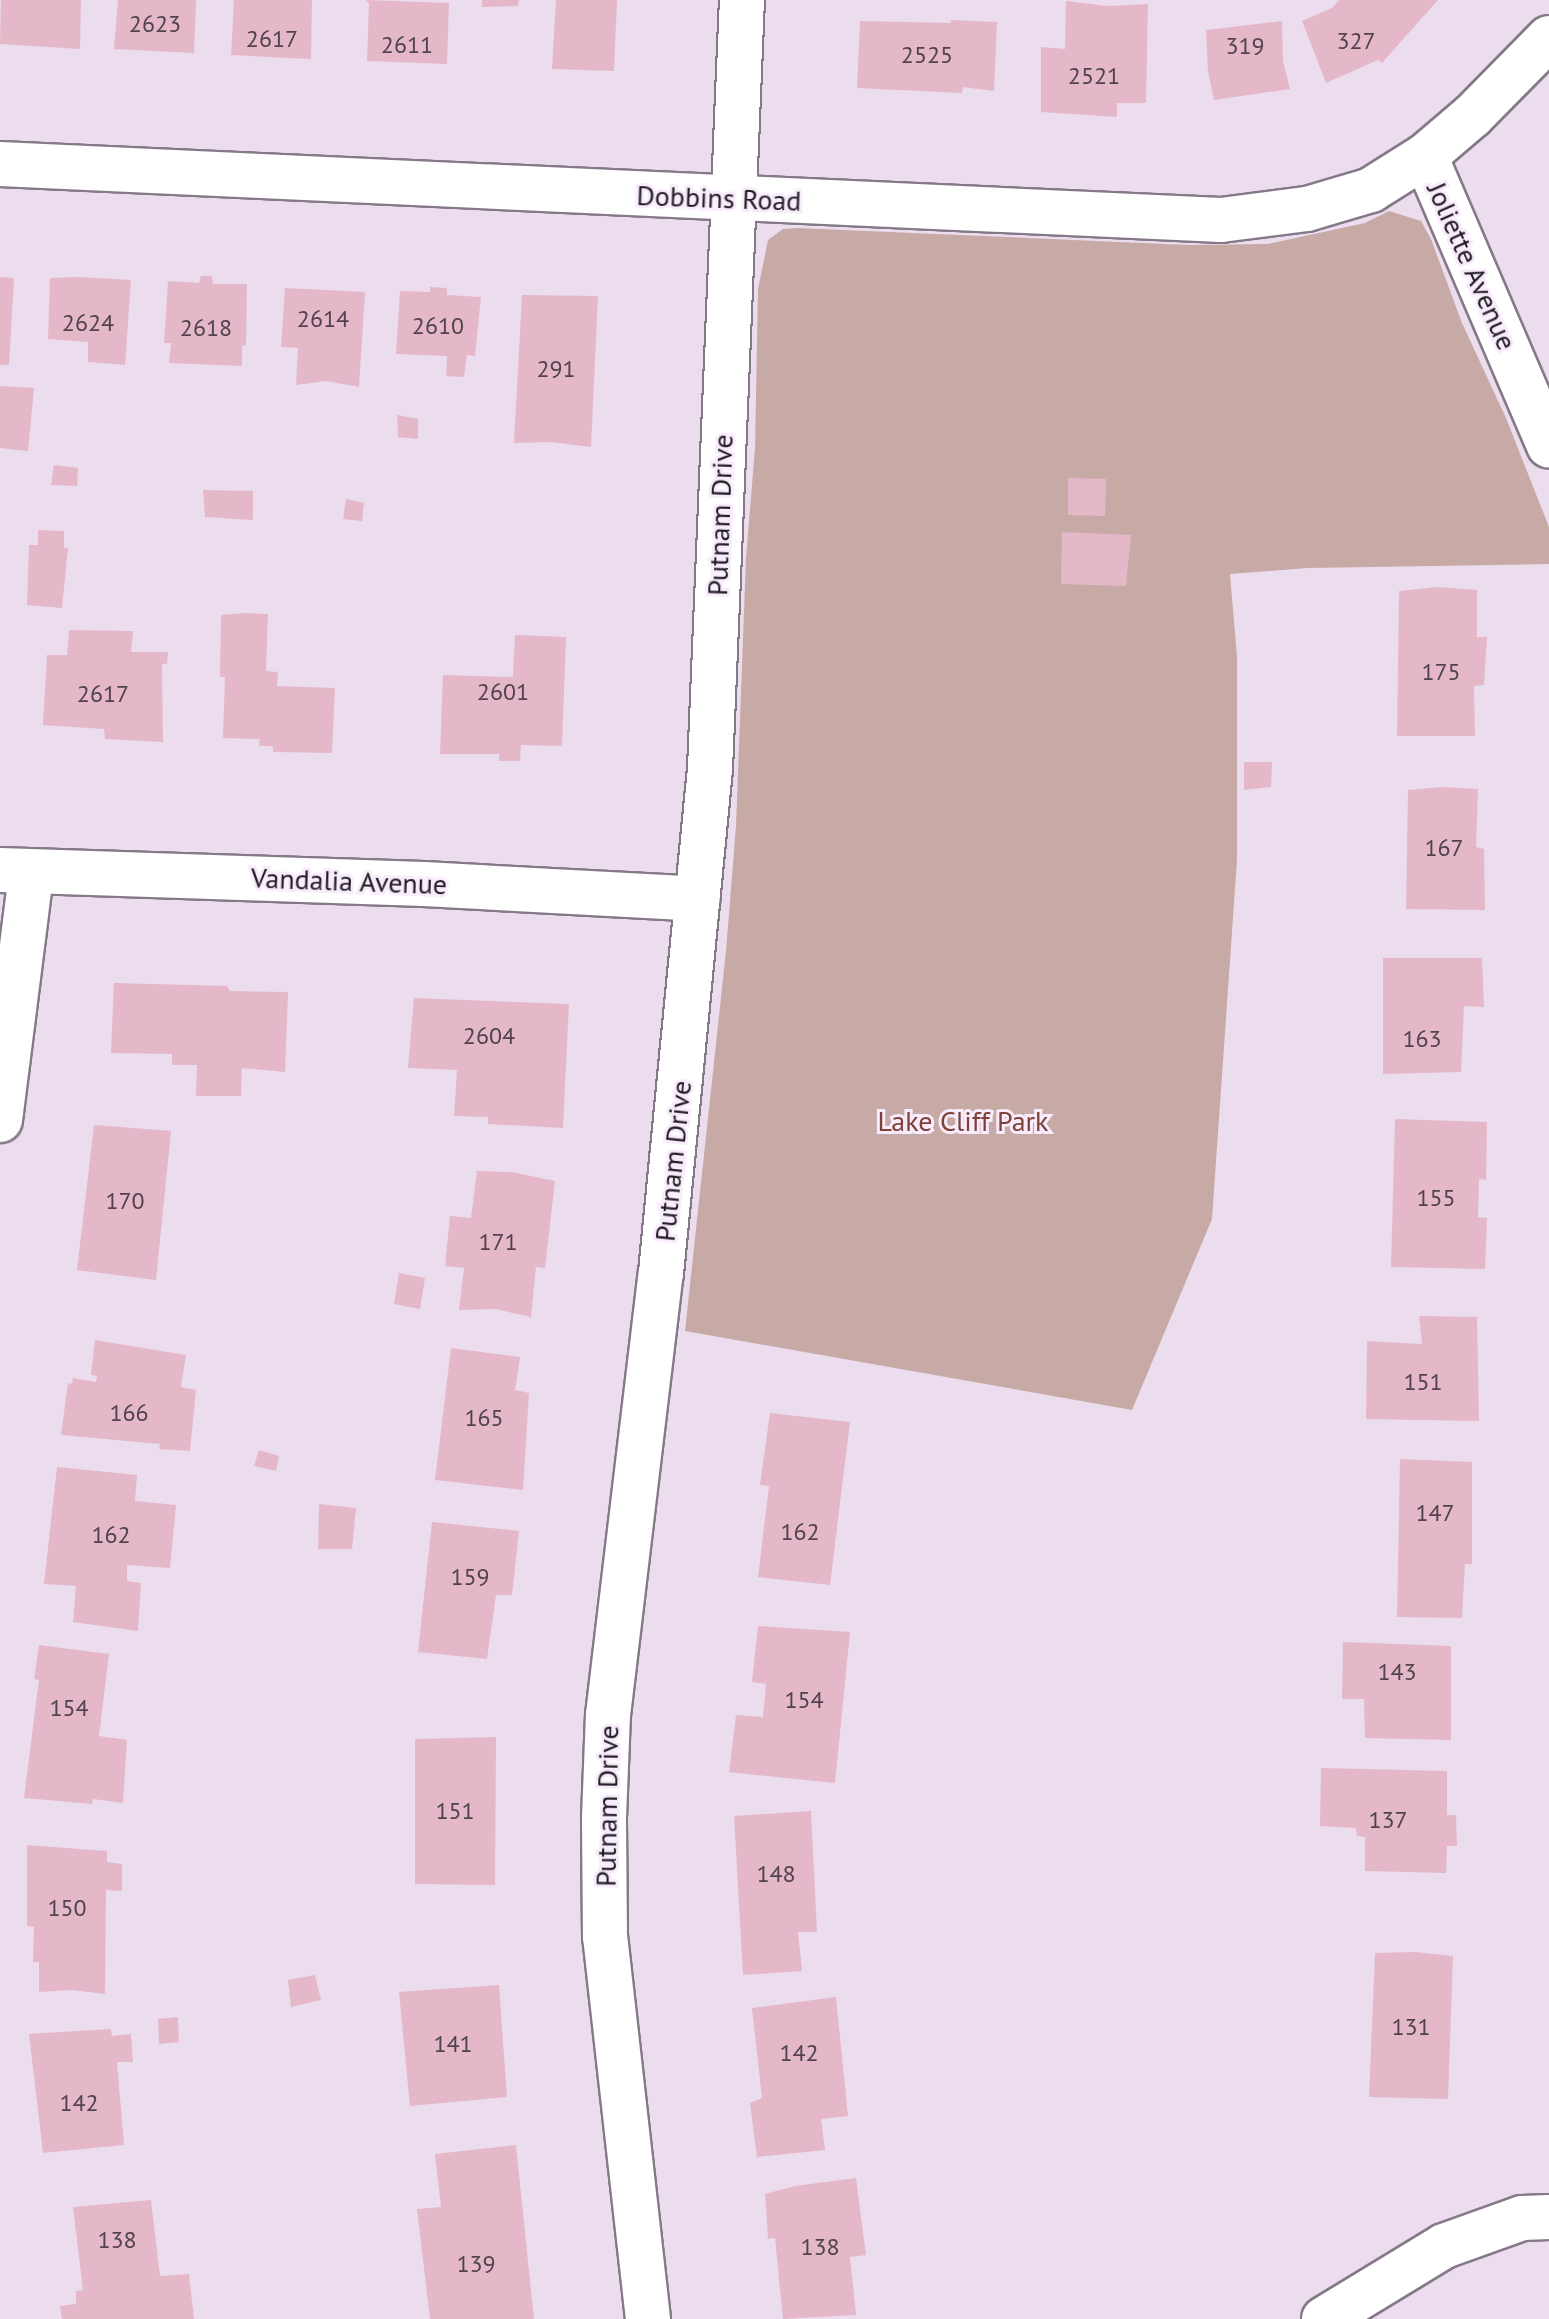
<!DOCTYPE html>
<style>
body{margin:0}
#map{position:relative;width:1549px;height:2319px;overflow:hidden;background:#ebddee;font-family:"PT Sans",sans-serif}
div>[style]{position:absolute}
.green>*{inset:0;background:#c7aaa5}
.building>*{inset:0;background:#e4b8c8}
.roads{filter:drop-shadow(2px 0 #857988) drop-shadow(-2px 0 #857988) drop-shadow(0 2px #857988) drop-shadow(0 -2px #857988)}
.minor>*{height:44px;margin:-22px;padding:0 22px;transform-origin:22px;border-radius:22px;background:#fff}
span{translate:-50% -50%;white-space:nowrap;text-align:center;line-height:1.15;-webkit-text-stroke:6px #f8ebfb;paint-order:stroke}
.number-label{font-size:24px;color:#51434b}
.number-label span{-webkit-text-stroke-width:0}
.street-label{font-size:28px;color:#201c21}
.park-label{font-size:28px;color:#7d4137}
</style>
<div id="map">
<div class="green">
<div style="clip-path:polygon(1389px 211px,1421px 221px,1431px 239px,1462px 323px,1506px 418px,1549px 527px,1549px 564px,1308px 568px,1230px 574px,1237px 657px,1237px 860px,1212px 1219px,1132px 1410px,685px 1331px,726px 951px,736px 826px,746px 558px,755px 448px,758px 289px,768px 240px,783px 229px,797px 228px,1188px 245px,1268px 244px,1365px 223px)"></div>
</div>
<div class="building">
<div style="clip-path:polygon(1px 0,81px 0,80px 49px,0 44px)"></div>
<div style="clip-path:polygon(118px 0,196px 0,194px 53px,114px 49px)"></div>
<div style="clip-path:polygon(234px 0,312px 0,311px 59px,231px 55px)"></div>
<div style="clip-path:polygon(366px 0,449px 3px,447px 64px,367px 61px,369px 4px)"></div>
<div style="clip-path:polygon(482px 0,519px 0,518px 6px,482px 7px)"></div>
<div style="clip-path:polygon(556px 0,617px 0,614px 71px,552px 69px)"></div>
<div style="clip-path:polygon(1339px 0,1438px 0,1382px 63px,1378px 60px,1326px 83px,1302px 21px,1332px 8px)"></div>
<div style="clip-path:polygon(1066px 1px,1107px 6px,1148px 4px,1146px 103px,1117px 103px,1117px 117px,1041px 112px,1041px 47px,1065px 49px)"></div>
<div style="clip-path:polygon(951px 20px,997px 22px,994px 91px,963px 87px,962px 93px,857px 88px,860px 21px,951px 23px)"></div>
<div style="clip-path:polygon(1282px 21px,1283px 61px,1290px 89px,1214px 100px,1208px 72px,1206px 30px)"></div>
<div style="clip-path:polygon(201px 276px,212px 276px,213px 284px,247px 284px,246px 345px,242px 346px,242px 366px,169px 363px,171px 343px,164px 343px,168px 281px,199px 283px)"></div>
<div style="clip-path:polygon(0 277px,14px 278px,9px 365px,0 365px)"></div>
<div style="clip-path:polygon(77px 277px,131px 280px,125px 365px,88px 362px,88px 342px,48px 339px,50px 278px)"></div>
<div style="clip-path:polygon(430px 287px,447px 288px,447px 295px,481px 297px,475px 356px,467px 355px,464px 377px,446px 376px,447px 356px,396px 354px,400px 291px,430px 292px)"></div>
<div style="clip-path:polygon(285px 288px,365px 292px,359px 387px,326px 381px,296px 385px,298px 348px,281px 347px)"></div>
<div style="clip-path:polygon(522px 295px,598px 296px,591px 447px,551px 442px,514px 443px)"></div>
<div style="clip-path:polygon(0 386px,34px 388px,28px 451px,0 448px)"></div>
<div style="clip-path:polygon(397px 415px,418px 419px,418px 439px,398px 437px)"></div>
<div style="clip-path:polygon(54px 465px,78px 468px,77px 486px,51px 485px)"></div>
<div style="clip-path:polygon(1068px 478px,1106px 479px,1105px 516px,1068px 515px)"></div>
<div style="clip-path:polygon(203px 490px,253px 491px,253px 520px,205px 517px)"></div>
<div style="clip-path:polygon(346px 499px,364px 503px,362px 521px,343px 519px)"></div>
<div style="clip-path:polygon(38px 530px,64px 531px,64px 548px,68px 548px,62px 608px,27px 605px,29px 545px,38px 545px)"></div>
<div style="clip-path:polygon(1062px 532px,1131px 535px,1126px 586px,1061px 584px)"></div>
<div style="clip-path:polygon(1438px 587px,1477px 590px,1477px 637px,1487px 637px,1484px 685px,1474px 686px,1475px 736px,1397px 736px,1399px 591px)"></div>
<div style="clip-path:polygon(245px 613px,268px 614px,266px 671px,278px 672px,277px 686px,335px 688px,332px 753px,273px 752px,273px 746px,259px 746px,260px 739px,223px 738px,225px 677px,220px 677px,221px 615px)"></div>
<div style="clip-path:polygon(69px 630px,133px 631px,131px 652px,168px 652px,167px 664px,162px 664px,163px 742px,105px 739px,104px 729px,43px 725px,47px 655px,67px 655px)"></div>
<div style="clip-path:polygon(515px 635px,566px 637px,562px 746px,521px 745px,520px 761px,499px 761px,499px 754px,440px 754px,443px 675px,513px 677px)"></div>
<div style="clip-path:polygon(1244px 762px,1272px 762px,1271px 787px,1244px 790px)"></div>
<div style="clip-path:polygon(1443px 787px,1478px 789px,1476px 847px,1484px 849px,1485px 910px,1406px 909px,1408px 790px)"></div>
<div style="clip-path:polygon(1383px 958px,1482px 958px,1484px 1007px,1464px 1006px,1461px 1072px,1383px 1074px)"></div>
<div style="clip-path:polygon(114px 983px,227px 986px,230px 991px,288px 992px,285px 1072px,242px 1068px,241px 1096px,196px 1096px,197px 1065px,172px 1065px,172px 1054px,111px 1053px)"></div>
<div style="clip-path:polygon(414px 998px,569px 1004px,563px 1128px,488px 1124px,488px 1117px,454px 1116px,457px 1070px,408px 1068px)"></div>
<div style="clip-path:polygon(1395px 1119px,1487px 1122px,1486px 1180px,1479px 1179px,1478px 1217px,1487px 1218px,1485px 1269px,1391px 1267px)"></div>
<div style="clip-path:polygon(94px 1125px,171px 1131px,156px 1280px,77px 1270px)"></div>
<div style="clip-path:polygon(477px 1171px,512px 1172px,555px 1181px,545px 1268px,536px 1267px,531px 1317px,495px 1309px,459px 1310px,464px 1268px,445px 1266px,450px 1216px,471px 1218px)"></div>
<div style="clip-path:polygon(399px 1273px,425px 1278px,420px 1309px,394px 1304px)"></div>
<div style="clip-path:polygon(1419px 1316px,1477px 1317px,1479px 1421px,1366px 1419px,1367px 1341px,1422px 1344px)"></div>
<div style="clip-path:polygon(95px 1340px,186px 1355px,181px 1387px,196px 1390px,190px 1451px,159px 1449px,160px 1444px,61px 1435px,68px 1383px,72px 1384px,73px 1378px,96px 1382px,97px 1376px,91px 1375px)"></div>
<div style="clip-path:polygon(451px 1348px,520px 1357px,515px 1390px,529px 1393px,523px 1490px,435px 1480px)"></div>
<div style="clip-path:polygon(770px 1413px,850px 1422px,830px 1585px,758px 1577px,769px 1486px,760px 1485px)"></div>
<div style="clip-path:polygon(259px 1450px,279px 1456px,276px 1471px,254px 1466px)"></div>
<div style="clip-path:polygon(1400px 1459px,1472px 1462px,1472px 1564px,1465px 1564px,1462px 1618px,1397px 1617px)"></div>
<div style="clip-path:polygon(57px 1467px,137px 1475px,135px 1501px,176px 1505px,170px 1568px,127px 1565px,127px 1581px,141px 1583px,138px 1631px,73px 1622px,76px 1586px,44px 1584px)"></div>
<div style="clip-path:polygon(319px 1504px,356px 1508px,352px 1549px,318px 1549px)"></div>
<div style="clip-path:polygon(432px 1522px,519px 1531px,512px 1595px,496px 1595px,487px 1659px,418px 1652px)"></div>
<div style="clip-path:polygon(758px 1626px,850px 1632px,835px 1783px,729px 1772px,736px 1715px,763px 1717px,766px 1684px,752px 1682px)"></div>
<div style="clip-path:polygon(1343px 1642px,1451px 1646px,1451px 1740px,1365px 1738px,1364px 1699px,1342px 1699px)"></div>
<div style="clip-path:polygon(39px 1645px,109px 1654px,99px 1736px,127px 1740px,123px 1803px,93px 1799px,92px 1804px,24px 1798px,39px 1680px,34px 1679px)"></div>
<div style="clip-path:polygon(496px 1737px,495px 1885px,415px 1884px,415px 1739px)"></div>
<div style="clip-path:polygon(1321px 1768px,1447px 1771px,1447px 1815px,1456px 1815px,1457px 1846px,1447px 1846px,1446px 1873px,1365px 1871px,1365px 1837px,1357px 1836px,1356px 1828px,1320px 1826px)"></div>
<div style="clip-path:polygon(811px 1811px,817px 1932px,798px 1932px,802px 1971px,743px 1975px,734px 1816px)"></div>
<div style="clip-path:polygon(27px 1845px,107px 1851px,107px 1862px,122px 1864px,122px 1891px,106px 1890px,105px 1994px,72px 1990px,39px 1992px,39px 1962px,33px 1962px,34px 1927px,27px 1926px)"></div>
<div style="clip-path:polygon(1415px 1952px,1453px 1956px,1448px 2099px,1369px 2097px,1375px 1953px)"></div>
<div style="clip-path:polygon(315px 1975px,321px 2000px,291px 2007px,288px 1980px)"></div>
<div style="clip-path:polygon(499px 1985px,507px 2097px,410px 2106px,399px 1992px)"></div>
<div style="clip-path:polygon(836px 1997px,848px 2116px,821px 2119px,825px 2150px,757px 2157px,750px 2103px,762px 2098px,752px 2008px)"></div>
<div style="clip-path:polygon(178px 2017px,179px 2042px,159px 2044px,158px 2019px)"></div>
<div style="clip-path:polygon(111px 2029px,112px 2036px,131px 2034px,133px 2062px,117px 2062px,124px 2145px,43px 2153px,29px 2034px)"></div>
<div style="clip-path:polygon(516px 2145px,534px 2319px,430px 2319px,417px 2209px,441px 2207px,435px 2154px)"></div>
<div style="clip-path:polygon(856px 2178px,866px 2255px,850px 2257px,856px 2315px,783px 2319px,775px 2238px,768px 2239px,765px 2194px,795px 2186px)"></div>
<div style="clip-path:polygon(151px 2200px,160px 2276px,189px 2274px,194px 2319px,62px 2319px,60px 2306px,76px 2304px,76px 2291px,83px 2290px,73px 2207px)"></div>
</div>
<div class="roads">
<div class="minor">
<div style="left:1549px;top:38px;width:110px;rotate:134.6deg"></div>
<div style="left:1472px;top:116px;width:62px;rotate:139.6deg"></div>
<div style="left:1425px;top:156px;width:315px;rotate:66.8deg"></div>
<div style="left:0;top:164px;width:1222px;rotate:2.63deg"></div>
<div style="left:1221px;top:220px;width:87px;rotate:-7.3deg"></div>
<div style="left:1307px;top:209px;width:67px;rotate:-16.5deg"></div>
<div style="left:1371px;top:190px;width:64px;rotate:-32.2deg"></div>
<div style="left:0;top:870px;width:424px;rotate:1.9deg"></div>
<div style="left:424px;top:884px;width:274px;rotate:3.1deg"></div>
<div style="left:0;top:1120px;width:249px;rotate:-82.8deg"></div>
<div style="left:648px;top:2319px;width:384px;rotate:-96.4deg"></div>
<div style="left:605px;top:1937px;width:119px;rotate:-90.5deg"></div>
<div style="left:604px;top:1818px;width:103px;rotate:-87.8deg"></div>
<div style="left:608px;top:1715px;width:445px;rotate:-83.2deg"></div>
<div style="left:661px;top:1273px;width:506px;rotate:-84.45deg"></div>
<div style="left:710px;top:769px;width:770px;rotate:-87.62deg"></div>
<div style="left:1324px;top:2319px;width:140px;rotate:-31.3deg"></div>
<div style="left:1444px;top:2246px;width:83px;rotate:-19.7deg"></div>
<div style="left:1522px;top:2218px;width:27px;rotate:-2deg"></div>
</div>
</div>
<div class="number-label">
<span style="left:155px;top:24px">2623</span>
<span style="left:272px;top:39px">2617</span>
<span style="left:1356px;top:41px">327</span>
<span style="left:407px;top:45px">2611</span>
<span style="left:1245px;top:46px">319</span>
<span style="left:927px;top:55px">2525</span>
<span style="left:1094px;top:76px">2521</span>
<span style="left:323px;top:319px">2614</span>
<span style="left:88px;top:323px">2624</span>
<span style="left:438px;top:326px">2610</span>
<span style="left:206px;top:328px">2618</span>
<span style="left:556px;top:369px">291</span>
<span style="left:1441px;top:672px">175</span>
<span style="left:503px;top:692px">2601</span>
<span style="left:103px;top:694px">2617</span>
<span style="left:1444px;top:848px">167</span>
<span style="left:489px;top:1036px">2604</span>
<span style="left:1422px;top:1039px">163</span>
<span style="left:1436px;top:1198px">155</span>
<span style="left:125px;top:1201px">170</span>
<span style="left:498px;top:1242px">171</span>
<span style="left:1423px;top:1382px">151</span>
<span style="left:129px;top:1413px">166</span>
<span style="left:484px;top:1418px">165</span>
<span style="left:1435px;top:1513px">147</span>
<span style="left:800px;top:1532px">162</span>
<span style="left:111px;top:1535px">162</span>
<span style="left:470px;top:1577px">159</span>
<span style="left:1397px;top:1672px">143</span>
<span style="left:804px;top:1700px">154</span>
<span style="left:69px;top:1708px">154</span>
<span style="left:455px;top:1811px">151</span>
<span style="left:1388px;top:1820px">137</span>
<span style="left:776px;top:1874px">148</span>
<span style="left:67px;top:1908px">150</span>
<span style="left:1411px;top:2027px">131</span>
<span style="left:453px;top:2044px">141</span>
<span style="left:799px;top:2053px">142</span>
<span style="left:79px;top:2103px">142</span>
<span style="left:117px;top:2240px">138</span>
<span style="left:820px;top:2247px">138</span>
<span style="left:476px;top:2264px">139</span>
</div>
<div class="street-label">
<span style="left:719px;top:198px;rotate:2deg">Dobbins Road</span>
<span style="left:1472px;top:266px;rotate:66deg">Joliette Avenue</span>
<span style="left:720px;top:515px;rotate:-88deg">Putnam Drive</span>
<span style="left:349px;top:881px;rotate:2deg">Vandalia Avenue</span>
<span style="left:673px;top:1161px;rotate:-84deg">Putnam Drive</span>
<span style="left:607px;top:1806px;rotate:-89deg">Putnam Drive</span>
</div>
<div class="park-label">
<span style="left:963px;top:1121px">Lake Cliff Park</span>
</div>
</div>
